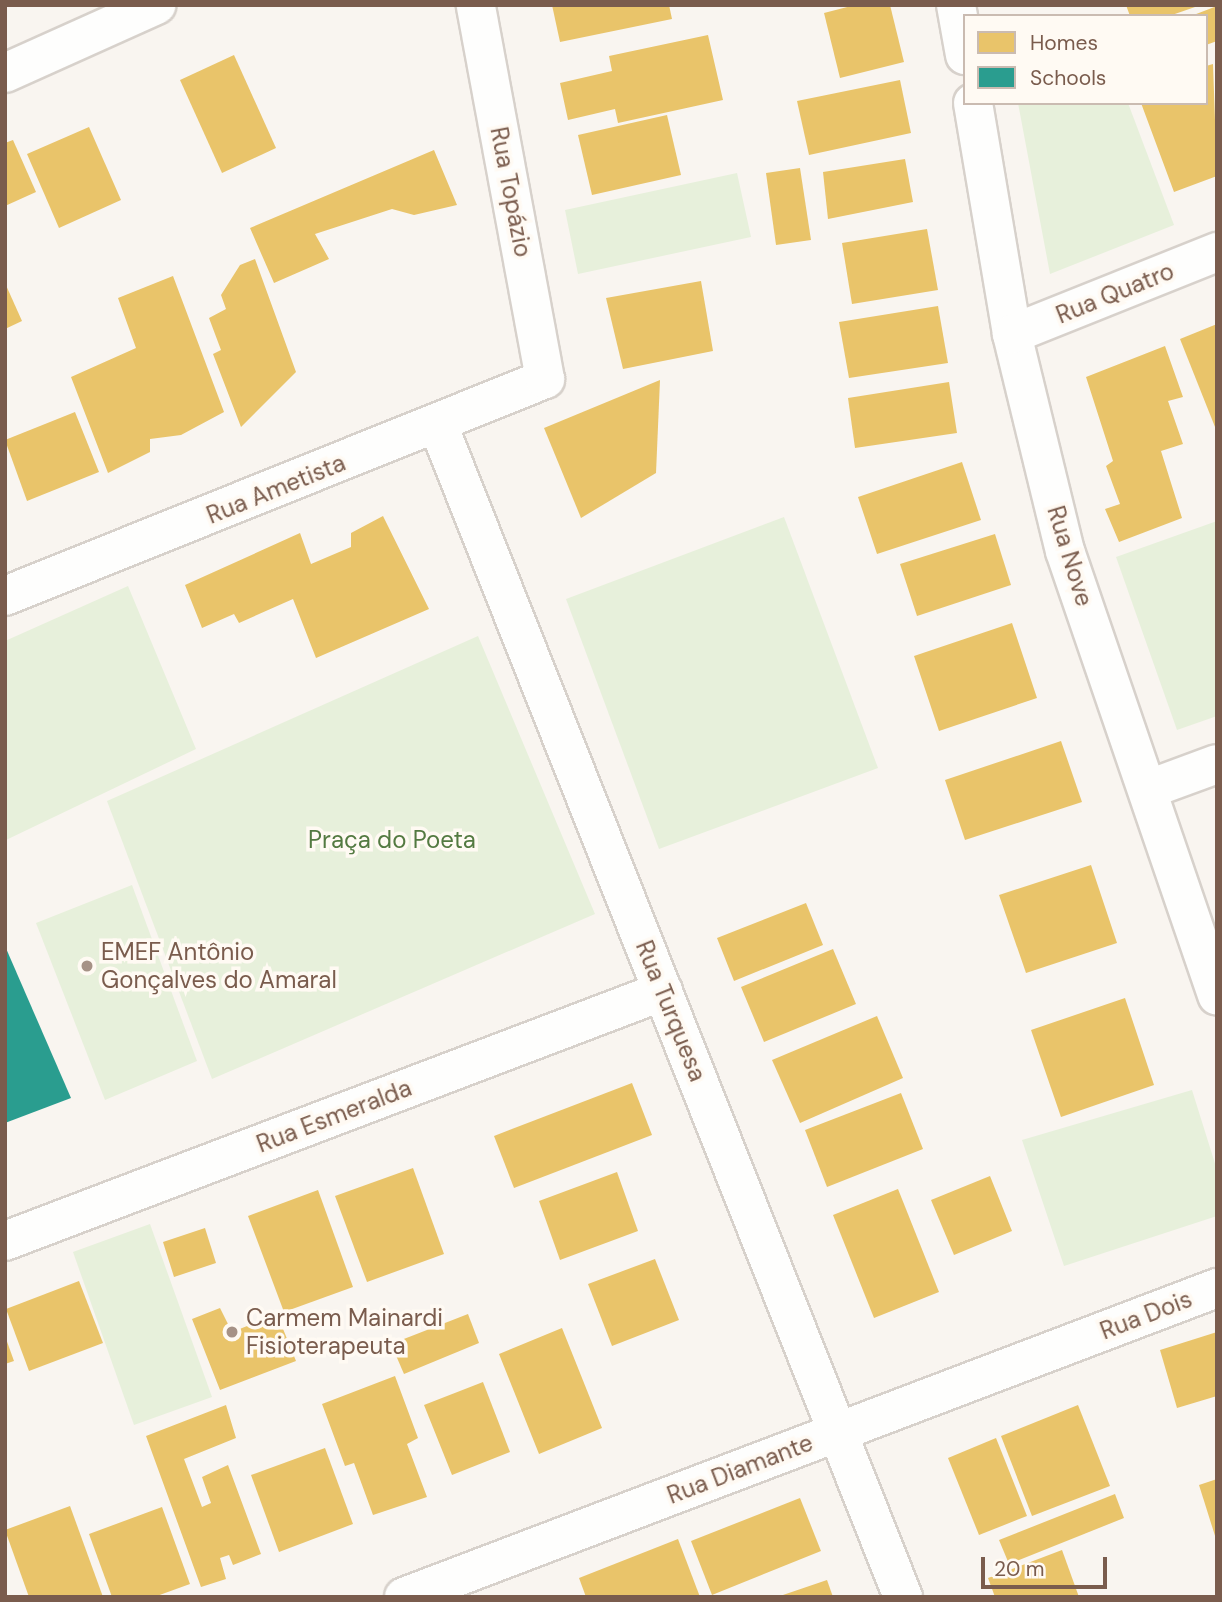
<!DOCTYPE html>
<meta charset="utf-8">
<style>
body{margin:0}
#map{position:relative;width:1222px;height:1602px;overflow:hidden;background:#f9f5f0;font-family:"DM Sans",sans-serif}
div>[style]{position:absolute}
.green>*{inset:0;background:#e7f0db}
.homes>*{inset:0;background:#e9c46a}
.schools>*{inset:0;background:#2a9d8f}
.roads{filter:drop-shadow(2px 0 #d7d1cb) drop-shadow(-2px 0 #d7d1cb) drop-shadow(0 2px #d7d1cb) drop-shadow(0 -2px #d7d1cb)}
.street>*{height:38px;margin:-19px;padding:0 19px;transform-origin:19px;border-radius:19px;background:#fefefd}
.dots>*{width:19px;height:19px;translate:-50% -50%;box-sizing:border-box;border:4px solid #fffaf3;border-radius:50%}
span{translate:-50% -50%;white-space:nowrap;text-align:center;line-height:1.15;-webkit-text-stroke:7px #fffaf3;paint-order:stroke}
.street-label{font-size:24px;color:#7a5c4d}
.park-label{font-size:24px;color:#537a41}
.poi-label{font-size:24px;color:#7a5c4d}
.left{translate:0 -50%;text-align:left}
.frame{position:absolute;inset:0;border:7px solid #7a5c4d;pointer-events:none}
.legend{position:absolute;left:963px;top:14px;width:245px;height:91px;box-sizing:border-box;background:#fffaf3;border:2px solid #cabbb1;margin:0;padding:9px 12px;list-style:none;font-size:21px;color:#7a5c4d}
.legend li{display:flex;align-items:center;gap:14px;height:35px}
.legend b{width:35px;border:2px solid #cabbb1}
.scale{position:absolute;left:981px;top:1557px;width:126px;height:32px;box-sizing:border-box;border:4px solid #7a5c4d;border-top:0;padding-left:9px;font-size:21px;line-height:24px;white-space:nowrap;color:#7a5c4d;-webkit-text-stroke:5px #fffaf3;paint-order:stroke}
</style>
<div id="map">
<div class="green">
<div style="clip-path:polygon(1018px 103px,1128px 103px,1174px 225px,1050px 274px)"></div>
<div style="clip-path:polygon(737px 173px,751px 237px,578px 274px,565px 210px)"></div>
<div style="clip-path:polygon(784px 517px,878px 768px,659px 849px,566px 599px)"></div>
<div style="clip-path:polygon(1217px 521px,1217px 716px,1177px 730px,1116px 557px)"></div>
<div style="clip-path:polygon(128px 586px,196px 749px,6px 840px,5px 641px)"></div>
<div style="clip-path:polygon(478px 636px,595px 914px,212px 1079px,107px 801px)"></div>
<div style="clip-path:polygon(132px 885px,197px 1061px,105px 1100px,36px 923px)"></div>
<div style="clip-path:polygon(1192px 1090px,1217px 1170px,1217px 1216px,1064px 1266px,1022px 1140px)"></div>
<div style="clip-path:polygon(150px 1224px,212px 1397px,134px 1425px,73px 1252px)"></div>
</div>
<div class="homes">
<div style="clip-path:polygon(552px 5px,669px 5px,672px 19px,560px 42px)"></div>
<div style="clip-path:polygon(855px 5px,890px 5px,904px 62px,840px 78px,824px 13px)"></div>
<div style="clip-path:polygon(1126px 5px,1198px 5px,1198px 6px,1169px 16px,1130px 16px)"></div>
<div style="clip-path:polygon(1217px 6px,1217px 41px,1206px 45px,1206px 16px,1191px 16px)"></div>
<div style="clip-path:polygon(708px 35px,723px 100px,618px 123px,615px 109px,568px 120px,560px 83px,612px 71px,609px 56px)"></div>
<div style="clip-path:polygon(234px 55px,276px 148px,222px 173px,180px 80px)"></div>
<div style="clip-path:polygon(1213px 64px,1217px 176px,1174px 192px,1141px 103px,1206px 103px,1206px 66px)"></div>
<div style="clip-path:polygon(900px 80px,911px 133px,809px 155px,797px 101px)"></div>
<div style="clip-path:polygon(667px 115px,681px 175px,592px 195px,578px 135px)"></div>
<div style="clip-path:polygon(89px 127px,121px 200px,59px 228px,27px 154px)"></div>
<div style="clip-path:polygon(13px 140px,36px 192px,5px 206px,5px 143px)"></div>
<div style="clip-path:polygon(434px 150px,457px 205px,414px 215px,392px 209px,315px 234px,329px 259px,274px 283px,250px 228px)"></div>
<div style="clip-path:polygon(905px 159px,913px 202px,828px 219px,823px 172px)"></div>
<div style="clip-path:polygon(800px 168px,811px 240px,776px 245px,766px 173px)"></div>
<div style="clip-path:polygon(927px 229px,938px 290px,852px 304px,842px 243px)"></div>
<div style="clip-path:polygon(255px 259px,296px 372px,241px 427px,213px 354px,221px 350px,209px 318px,226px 309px,221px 295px,240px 265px)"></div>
<div style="clip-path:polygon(173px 276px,224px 412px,181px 435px,150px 439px,150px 452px,108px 473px,71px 377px,136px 348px,118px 298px)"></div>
<div style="clip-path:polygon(701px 281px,713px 351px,623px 369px,606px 298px)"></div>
<div style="clip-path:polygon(5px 283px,22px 321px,5px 329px)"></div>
<div style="clip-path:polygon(938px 306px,948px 363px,849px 378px,839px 322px)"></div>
<div style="clip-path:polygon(1217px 324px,1217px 432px,1180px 339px)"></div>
<div style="clip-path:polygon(1165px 346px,1183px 397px,1168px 401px,1183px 444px,1161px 451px,1182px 518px,1119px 542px,1105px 509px,1120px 504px,1106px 466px,1113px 461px,1086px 377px)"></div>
<div style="clip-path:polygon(660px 380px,656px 473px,581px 518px,544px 428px)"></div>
<div style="clip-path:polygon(949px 382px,957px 433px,855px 448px,848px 398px)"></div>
<div style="clip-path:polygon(75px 412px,99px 472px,27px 501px,5px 440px)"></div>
<div style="clip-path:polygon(962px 462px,981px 520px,877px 554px,858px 497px)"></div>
<div style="clip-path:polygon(383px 516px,429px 609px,316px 658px,293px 599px,239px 623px,234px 614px,202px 628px,185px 585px,300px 533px,311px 564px,351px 547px,351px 533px)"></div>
<div style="clip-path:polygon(995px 534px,1011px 585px,917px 616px,900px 564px)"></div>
<div style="clip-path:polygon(1012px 623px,1037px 698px,939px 731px,914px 656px)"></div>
<div style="clip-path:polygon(1061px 741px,1082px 802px,965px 840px,945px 780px)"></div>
<div style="clip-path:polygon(1091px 865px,1117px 943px,1026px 973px,999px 895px)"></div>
<div style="clip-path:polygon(806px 903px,823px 945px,734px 981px,717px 938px)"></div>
<div style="clip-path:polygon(833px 949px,856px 1004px,764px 1042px,741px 987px)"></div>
<div style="clip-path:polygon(1125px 998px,1154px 1085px,1061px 1117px,1031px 1030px)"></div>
<div style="clip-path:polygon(877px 1016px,903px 1078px,800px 1123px,772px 1060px)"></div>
<div style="clip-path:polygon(632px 1083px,652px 1135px,514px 1188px,494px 1136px)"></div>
<div style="clip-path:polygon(901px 1093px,923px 1149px,827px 1187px,805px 1130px)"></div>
<div style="clip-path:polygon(413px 1168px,444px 1254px,367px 1282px,335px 1196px)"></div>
<div style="clip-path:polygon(617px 1172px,638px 1231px,560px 1260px,539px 1201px)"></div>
<div style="clip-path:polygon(990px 1176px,1012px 1231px,954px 1255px,931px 1200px)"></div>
<div style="clip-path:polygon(898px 1189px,939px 1292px,874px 1318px,833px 1215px)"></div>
<div style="clip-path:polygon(318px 1190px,353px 1287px,284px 1312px,248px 1216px)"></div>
<div style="clip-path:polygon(205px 1228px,216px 1263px,174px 1277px,163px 1242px)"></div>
<div style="clip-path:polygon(655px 1259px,679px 1320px,612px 1346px,588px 1284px)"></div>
<div style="clip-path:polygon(79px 1281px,103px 1343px,29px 1371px,6px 1309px)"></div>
<div style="clip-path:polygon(220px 1308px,232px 1332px,277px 1314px,296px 1361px,220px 1390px,192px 1319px)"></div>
<div style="clip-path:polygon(468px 1314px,479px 1343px,404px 1374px,391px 1344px)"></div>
<div style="clip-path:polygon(562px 1328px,602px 1428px,539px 1454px,499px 1354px)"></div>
<div style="clip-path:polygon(1217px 1332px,1217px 1396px,1177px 1408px,1160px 1350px)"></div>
<div style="clip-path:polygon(5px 1336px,14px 1361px,5px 1364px)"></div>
<div style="clip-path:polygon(395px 1376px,418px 1438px,407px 1444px,427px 1497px,373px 1515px,354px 1463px,345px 1466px,322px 1404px)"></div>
<div style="clip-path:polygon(483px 1382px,510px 1452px,452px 1475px,424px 1405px)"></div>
<div style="clip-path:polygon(226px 1405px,236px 1438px,184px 1459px,202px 1507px,211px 1503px,202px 1477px,228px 1465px,261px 1554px,233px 1565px,229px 1555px,220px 1558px,226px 1579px,201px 1587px,146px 1436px)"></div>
<div style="clip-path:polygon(1078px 1405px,1110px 1486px,1032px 1516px,1001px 1436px)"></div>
<div style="clip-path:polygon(996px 1438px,1027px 1516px,979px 1535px,948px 1458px)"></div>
<div style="clip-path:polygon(325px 1448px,353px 1524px,279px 1552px,251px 1475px)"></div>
<div style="clip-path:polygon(1217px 1479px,1217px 1539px,1216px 1539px,1199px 1485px)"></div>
<div style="clip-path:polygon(1115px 1494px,1124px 1518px,1009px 1564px,999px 1540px)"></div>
<div style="clip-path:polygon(800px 1498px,821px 1551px,712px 1595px,691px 1541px)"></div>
<div style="clip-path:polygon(70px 1506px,103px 1597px,29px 1597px,5px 1530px)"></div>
<div style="clip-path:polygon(162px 1507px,190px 1584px,154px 1597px,112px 1597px,89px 1534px)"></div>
<div style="clip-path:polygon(678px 1539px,700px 1597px,586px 1597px,579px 1578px)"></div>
<div style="clip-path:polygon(1062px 1550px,1079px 1597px,995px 1597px,988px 1578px)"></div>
<div style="clip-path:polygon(827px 1580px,833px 1597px,780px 1597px,780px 1596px)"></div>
</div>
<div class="schools">
<div style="clip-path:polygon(5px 946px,71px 1098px,5px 1123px)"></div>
</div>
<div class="roads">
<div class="street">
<div style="left:956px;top:5px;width:51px;rotate:79.8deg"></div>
<div style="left:5px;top:73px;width:166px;rotate:-24.2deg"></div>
<div style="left:973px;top:103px;width:234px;rotate:80.4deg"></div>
<div style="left:1012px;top:334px;width:223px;rotate:76.3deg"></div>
<div style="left:1065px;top:551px;width:470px;rotate:71.1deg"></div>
<div style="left:1012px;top:334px;width:221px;rotate:-21.8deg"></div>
<div style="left:438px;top:425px;width:1261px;rotate:68.36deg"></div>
<div style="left:5px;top:596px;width:582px;rotate:-21.89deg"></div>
<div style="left:545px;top:379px;width:380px;rotate:-100.5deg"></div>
<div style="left:1149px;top:789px;width:72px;rotate:-20.2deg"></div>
<div style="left:5px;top:1241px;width:704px;rotate:-20.8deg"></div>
<div style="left:404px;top:1597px;width:870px;rotate:-20.81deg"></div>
</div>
</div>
<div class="dots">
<div style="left:87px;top:966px;background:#a69286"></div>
<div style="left:232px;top:1332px;background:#a69286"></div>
</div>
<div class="street-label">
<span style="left:511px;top:192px;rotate:79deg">Rua Topázio</span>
<span style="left:1115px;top:293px;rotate:-22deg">Rua Quatro</span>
<span style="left:276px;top:489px;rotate:-22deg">Rua Ametista</span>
<span style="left:1070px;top:556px;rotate:73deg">Rua Nove</span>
<span style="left:671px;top:1011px;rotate:68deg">Rua Turquesa</span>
<span style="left:334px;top:1116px;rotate:-21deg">Rua Esmeralda</span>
<span style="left:1146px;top:1315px;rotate:-21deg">Rua Dois</span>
<span style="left:740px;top:1469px;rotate:-21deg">Rua Diamante</span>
</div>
<div class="park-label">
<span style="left:392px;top:840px">Praça do Poeta</span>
</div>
<div class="poi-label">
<span class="left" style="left:101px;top:966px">EMEF Antônio<br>Gonçalves do Amaral</span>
<span class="left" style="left:246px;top:1332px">Carmem Mainardi<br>Fisioterapeuta</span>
</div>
<div class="frame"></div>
<ul class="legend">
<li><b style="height:19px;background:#e9c46a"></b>Homes</li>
<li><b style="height:19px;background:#2a9d8f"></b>Schools</li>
</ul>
<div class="scale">20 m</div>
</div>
